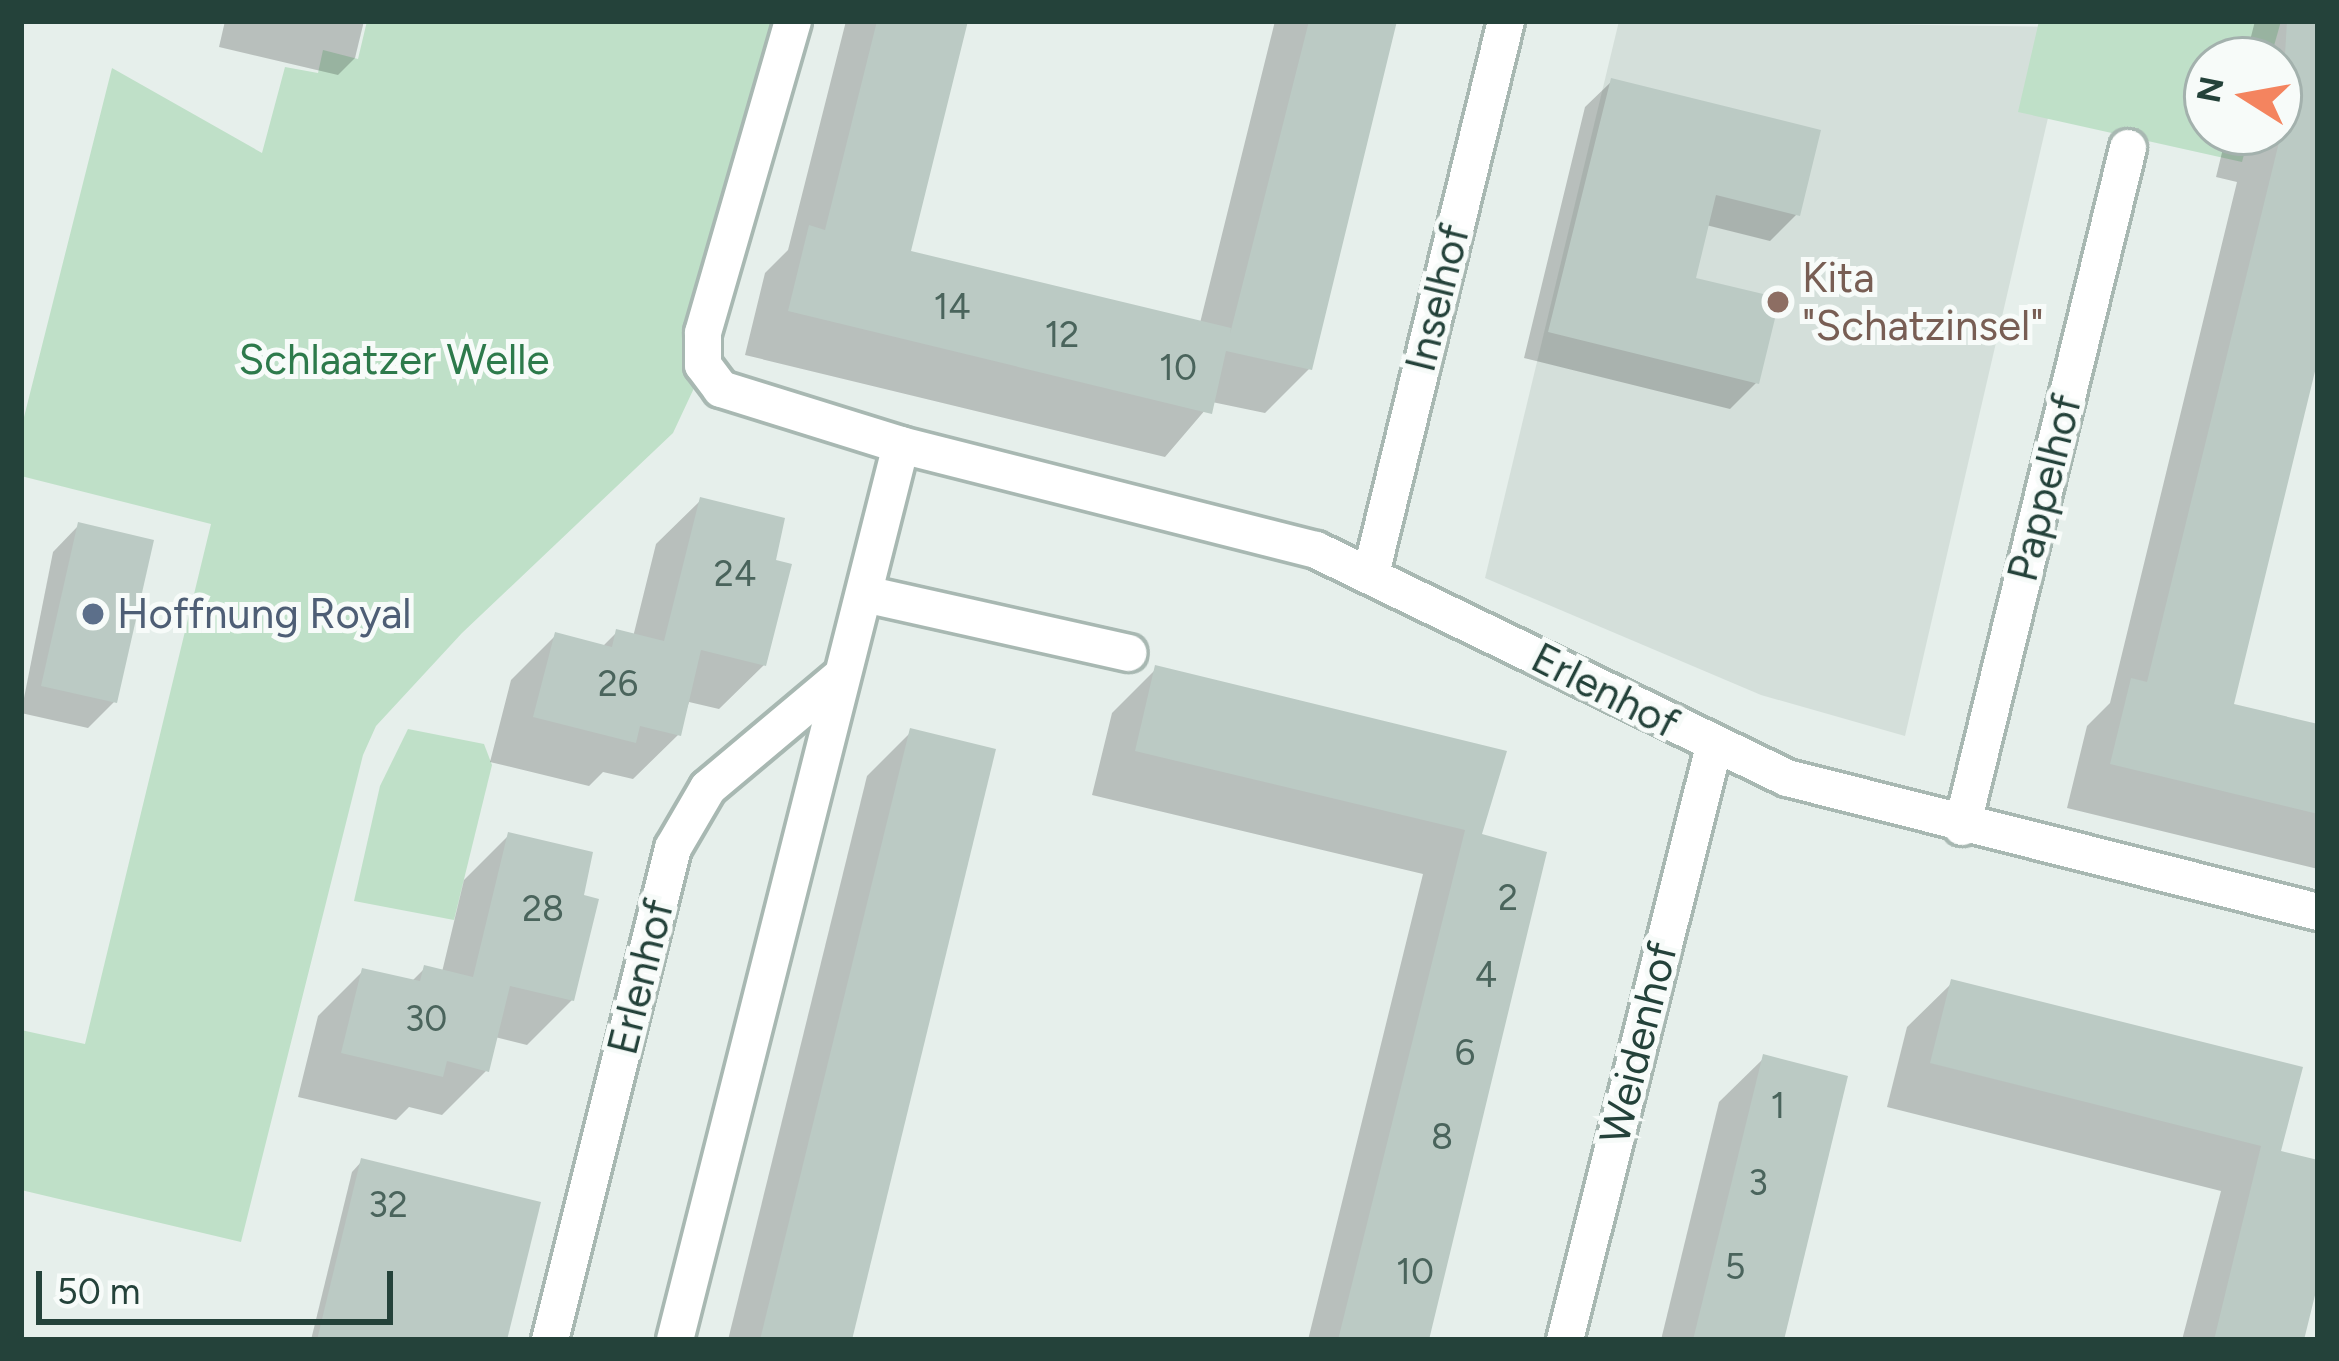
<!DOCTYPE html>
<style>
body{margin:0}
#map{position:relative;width:2339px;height:1361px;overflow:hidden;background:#e6efeb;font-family:Figtree,sans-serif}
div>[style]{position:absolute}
.built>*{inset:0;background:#d4dfda}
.green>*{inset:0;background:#bfe0c8}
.shadow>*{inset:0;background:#0003}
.building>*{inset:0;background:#bbcac4}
.roads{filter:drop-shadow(3px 0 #a8b8b2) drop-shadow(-3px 0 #a8b8b2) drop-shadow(0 3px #a8b8b2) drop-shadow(0 -3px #a8b8b2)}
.minor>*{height:36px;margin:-18px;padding:0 18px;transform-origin:18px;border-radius:18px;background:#fff}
.dots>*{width:33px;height:33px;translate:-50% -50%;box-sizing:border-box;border:6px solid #f7fbf9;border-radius:50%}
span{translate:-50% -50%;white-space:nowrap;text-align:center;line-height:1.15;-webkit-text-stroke:10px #f7fbf9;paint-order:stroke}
.number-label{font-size:36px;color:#4a645c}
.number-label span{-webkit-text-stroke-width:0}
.education-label{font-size:42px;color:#785e54}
.left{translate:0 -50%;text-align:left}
.street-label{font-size:42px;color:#24423a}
.park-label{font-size:42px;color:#2d7a4b}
.service-label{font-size:42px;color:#4e5e75}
.frame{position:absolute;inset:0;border:24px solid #24423a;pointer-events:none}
.north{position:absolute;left:2183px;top:36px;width:120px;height:120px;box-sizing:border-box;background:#f7fbf9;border:3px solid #a3b1ad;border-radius:50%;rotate:281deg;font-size:33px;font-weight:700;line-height:48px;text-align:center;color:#24423a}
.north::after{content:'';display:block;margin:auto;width:42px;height:54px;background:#f4845f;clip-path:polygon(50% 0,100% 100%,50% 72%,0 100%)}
.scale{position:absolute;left:36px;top:1271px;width:357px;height:54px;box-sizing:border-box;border:6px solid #24423a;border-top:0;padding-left:15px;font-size:36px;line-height:42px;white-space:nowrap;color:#24423a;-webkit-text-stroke:9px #f7fbf9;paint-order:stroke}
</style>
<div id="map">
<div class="built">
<div style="clip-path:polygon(1619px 21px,2069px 27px,1905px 736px,1761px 695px,1485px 578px)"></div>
</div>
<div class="green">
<div style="clip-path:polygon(367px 21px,777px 21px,696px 320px,695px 386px,673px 433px,462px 633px,376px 726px,363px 755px,241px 1242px,21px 1190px,21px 1030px,85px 1044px,211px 524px,21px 476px,21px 429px,112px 68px,262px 153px,285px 67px,318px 73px,323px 50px,358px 59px)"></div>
<div style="clip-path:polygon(2039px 21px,2281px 21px,2270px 60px,2207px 60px,2207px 132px,2250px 132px,2242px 162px,2018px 112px)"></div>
<div style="clip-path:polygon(408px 729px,484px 744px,492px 765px,454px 920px,354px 901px,380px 786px)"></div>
</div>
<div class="shadow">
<div style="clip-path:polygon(225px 21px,364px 21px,355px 58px,338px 75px,219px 47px)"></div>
<div style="clip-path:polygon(846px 21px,965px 21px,907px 254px,1200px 323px,1275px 21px,1394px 21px,1309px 369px,1265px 413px,1212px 402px,1165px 457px,745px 355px,765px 273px,788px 250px)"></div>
<div style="clip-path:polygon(2255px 21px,2318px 21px,2318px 346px,2231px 706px,2318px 727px,2318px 869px,2067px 808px,2087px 726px,2110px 703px,2237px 182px,2216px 177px,2227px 132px,2279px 132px,2279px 60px,2245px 60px)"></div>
<div style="clip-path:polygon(1612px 81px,1797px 214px,1770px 241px,1706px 225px,1693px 280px,1756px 383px,1730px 409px,1524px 358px,1585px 107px)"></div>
<div style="clip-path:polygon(701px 500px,772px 562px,764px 665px,719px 709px,689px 702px,678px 735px,633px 779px,603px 772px,589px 786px,490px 762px,511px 680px,556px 635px,602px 647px,617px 632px,633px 637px,656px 544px)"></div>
<div style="clip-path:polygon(79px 525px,115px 701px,88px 728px,21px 713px,53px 552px)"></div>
<div style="clip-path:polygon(1156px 669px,1478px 836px,1425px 1340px,1308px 1340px,1423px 874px,1092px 795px,1112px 713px)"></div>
<div style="clip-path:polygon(911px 732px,848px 1340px,728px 1340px,867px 776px)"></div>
<div style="clip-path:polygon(509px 835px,580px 897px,572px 1000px,527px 1045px,495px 1037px,487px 1070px,442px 1115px,409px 1107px,396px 1120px,298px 1097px,318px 1016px,363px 971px,411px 982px,425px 968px,442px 972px,464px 880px)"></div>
<div style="clip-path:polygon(1952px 983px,2299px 1070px,2278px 1153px,2318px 1163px,2318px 1270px,2301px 1340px,2182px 1340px,2221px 1191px,1887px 1107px,1907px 1027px)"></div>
<div style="clip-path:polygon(1764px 1058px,1780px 1340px,1661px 1340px,1719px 1102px)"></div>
<div style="clip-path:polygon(362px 1161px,503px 1340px,311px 1340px,352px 1172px)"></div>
</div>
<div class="building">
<div style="clip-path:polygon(877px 21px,968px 21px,911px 251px,1231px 328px,1230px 334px,1309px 21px,1397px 21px,1312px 370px,1226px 351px,1212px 414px,788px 311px,809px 225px,825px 230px)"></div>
<div style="clip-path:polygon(2287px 21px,2318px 21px,2318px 359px,2234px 704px,2318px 724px,2318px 814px,2110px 764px,2131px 678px,2147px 682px,2280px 138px)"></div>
<div style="clip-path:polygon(1611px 78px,1821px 130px,1800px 216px,1716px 195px,1696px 278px,1780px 298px,1759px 384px,1548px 332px)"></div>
<div style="clip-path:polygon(700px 497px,785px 518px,776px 560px,792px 564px,766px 666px,701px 650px,681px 736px,640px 726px,636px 743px,533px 717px,555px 632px,612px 647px,616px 629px,664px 641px)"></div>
<div style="clip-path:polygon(78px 522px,154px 540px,117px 703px,41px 686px)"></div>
<div style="clip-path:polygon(1155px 665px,1507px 751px,1482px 834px,1547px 852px,1429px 1340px,1338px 1340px,1465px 830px,1135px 751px)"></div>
<div style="clip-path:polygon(910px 728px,996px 749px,852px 1340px,760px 1340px)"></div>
<div style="clip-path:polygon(508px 832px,593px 852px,584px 895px,599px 899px,574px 1001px,510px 986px,489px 1072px,447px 1061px,443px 1077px,341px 1053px,362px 968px,420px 981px,424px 965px,473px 977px)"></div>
<div style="clip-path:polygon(1951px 979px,2303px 1067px,2281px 1151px,2318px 1160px,2318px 1283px,2304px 1340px,2214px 1340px,2261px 1146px,2269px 1148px,1930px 1063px)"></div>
<div style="clip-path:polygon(1763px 1054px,1848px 1076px,1784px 1340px,1693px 1340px)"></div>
<div style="clip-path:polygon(361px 1158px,541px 1202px,507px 1340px,317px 1340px)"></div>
</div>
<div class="roads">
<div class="minor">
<div style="left:793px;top:21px;width:325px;rotate:106.1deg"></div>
<div style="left:703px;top:333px;width:32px;rotate:90deg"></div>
<div style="left:703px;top:365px;width:30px;rotate:53deg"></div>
<div style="left:721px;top:389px;width:189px;rotate:17.3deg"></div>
<div style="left:901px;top:445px;width:428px;rotate:14.2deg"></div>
<div style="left:1316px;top:550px;width:523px;rotate:25.83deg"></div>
<div style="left:1787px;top:778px;width:548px;rotate:14.16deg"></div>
<div style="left:1371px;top:574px;width:569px;rotate:-76.28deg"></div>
<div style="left:865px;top:594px;width:270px;rotate:12.6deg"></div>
<div style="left:1962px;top:827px;width:699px;rotate:-76.26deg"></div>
<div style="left:550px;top:1340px;width:507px;rotate:-75.96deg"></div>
<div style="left:673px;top:848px;width:69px;rotate:-59.7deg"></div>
<div style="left:708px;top:788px;width:171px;rotate:-40deg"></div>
<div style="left:675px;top:1340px;width:923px;rotate:-75.83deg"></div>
<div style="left:1565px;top:1340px;width:612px;rotate:-75.92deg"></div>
</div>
</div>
<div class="dots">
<div style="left:1778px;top:302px;background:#8d6e63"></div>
<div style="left:93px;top:614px;background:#5c6f8a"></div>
</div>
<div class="number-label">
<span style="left:952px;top:307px">14</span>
<span style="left:1062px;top:335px">12</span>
<span style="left:1178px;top:368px">10</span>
<span style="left:735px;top:574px">24</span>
<span style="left:618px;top:684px">26</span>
<span style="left:1508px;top:898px">2</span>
<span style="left:543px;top:909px">28</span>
<span style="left:1486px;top:975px">4</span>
<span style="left:426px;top:1019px">30</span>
<span style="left:1465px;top:1053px">6</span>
<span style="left:1778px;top:1106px">1</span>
<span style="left:1442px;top:1137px">8</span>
<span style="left:1758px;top:1183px">3</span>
<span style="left:388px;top:1205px">32</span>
<span style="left:1735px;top:1267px">5</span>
<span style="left:1415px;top:1272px">10</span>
</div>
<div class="education-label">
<span class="left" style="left:1802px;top:302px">Kita<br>"Schatzinsel"</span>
</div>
<div class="street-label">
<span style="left:1438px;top:298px;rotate:-76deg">Inselhof</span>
<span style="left:2045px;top:488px;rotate:-76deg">Pappelhof</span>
<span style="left:1605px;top:691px;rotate:27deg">Erlenhof</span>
<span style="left:641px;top:977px;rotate:-76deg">Erlenhof</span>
<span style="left:1639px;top:1043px;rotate:-76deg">Weidenhof</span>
</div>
<div class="park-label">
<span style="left:394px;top:360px">Schlaatzer Welle</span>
</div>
<div class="service-label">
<span class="left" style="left:117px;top:614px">Hoffnung Royal</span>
</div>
<div class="frame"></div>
<div class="north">N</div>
<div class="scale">50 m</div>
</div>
